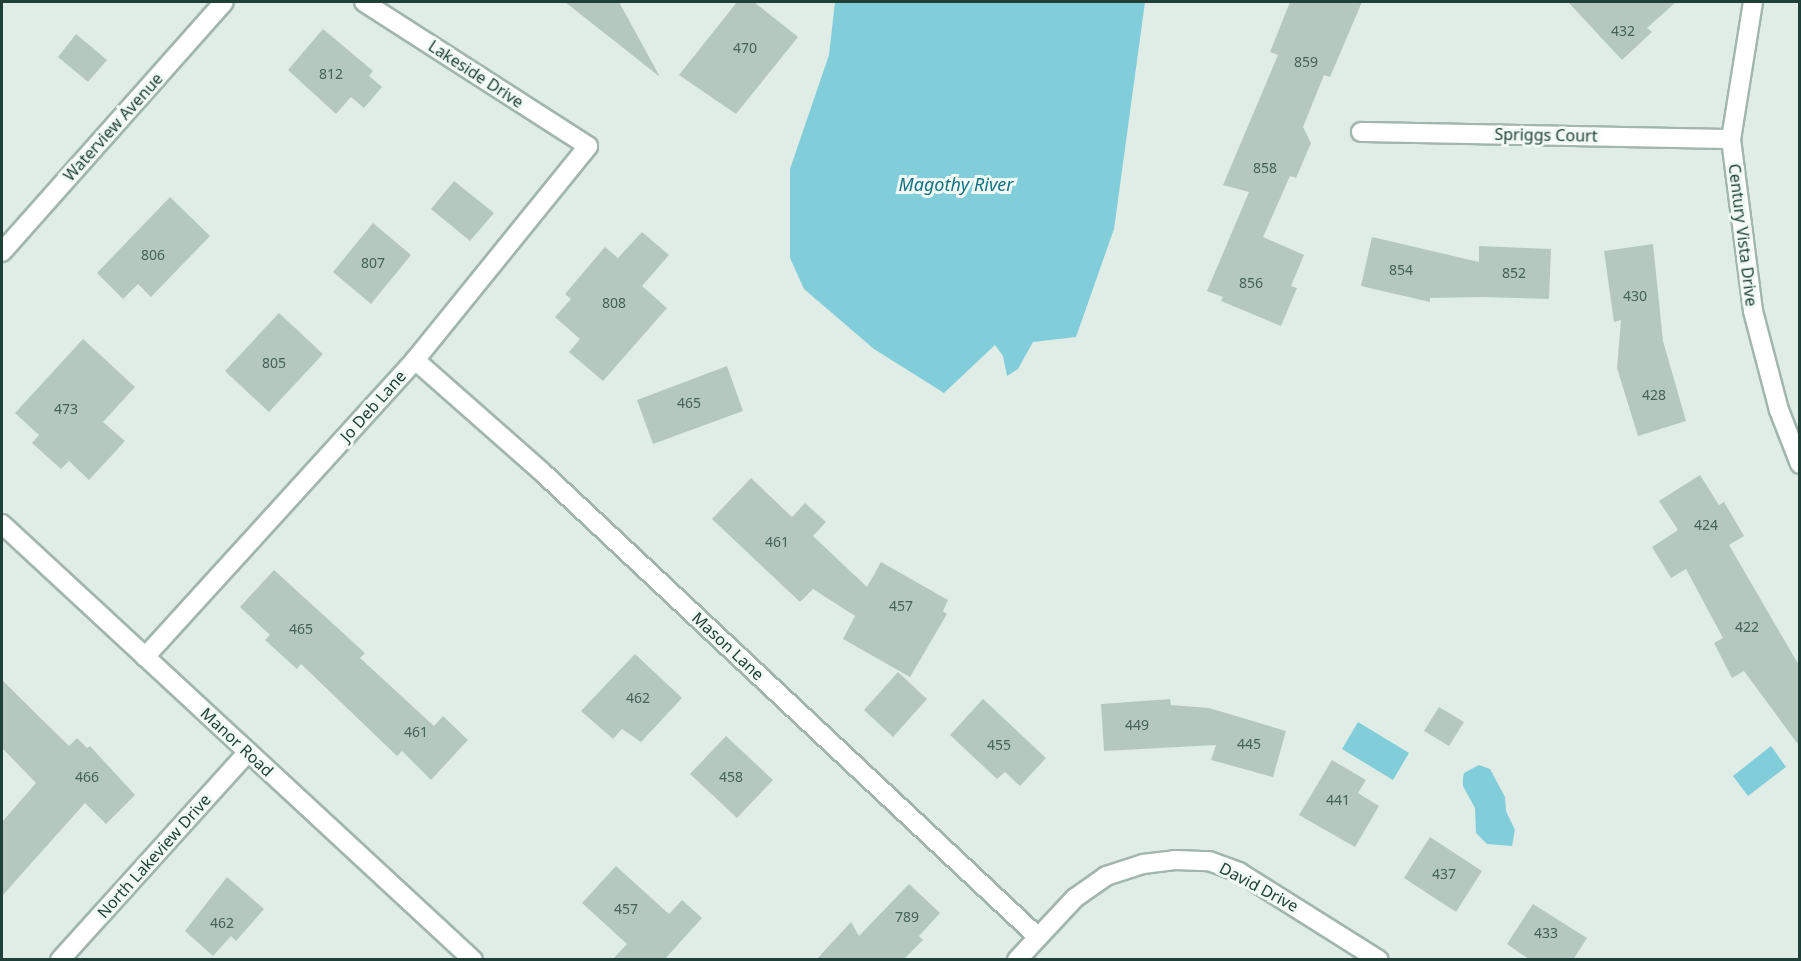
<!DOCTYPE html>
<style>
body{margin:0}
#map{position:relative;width:1801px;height:961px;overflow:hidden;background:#e0ede7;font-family:"Noto Sans",sans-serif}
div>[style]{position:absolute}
.water>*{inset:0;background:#81cdd9}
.building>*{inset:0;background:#b5c8c0}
.roads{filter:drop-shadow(2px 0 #a2b6ae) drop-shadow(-2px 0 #a2b6ae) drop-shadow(0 2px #a2b6ae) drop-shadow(0 -2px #a2b6ae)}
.minor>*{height:18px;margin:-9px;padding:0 9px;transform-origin:9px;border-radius:9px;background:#fff}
span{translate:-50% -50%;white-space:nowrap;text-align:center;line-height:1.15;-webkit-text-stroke:6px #f1f9f5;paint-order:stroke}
.number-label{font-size:14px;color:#446258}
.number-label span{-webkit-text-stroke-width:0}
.street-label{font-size:16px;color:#1f4036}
.water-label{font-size:18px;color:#127283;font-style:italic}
.frame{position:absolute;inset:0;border:3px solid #1f4036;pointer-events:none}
</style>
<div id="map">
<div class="water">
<div style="clip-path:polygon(835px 2px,1145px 2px,1114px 229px,1076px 337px,1033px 342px,1018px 369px,1007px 376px,1003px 356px,995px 345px,944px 393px,874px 349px,804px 289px,790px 258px,790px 169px,829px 55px)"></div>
<div style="clip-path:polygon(1358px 722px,1409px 753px,1393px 780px,1342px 749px)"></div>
<div style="clip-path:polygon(1771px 746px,1786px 767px,1748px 796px,1733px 776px)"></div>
<div style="clip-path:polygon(1479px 765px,1490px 769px,1505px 797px,1506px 811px,1515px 830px,1512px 846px,1487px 844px,1476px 833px,1475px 808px,1463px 786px,1463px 778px,1464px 773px)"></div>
</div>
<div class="building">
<div style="clip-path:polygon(565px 2px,619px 2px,660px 77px)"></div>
<div style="clip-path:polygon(737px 2px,754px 2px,798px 37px,736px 114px,679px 75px)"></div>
<div style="clip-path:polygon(1290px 2px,1362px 2px,1330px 77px,1324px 75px,1303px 127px,1311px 143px,1296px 178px,1290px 176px,1263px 237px,1304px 255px,1291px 286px,1297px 288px,1281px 326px,1221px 301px,1223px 297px,1207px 291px,1249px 192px,1223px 185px,1278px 55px,1270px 52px)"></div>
<div style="clip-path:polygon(1568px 2px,1676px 2px,1647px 28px,1652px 32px,1622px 60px)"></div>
<div style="clip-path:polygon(323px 29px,373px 71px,369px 76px,382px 87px,364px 108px,351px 97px,336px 114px,288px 70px)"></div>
<div style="clip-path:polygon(76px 34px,107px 60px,88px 82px,58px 57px)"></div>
<div style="clip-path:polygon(454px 181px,494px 213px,470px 241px,431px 209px)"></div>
<div style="clip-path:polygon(170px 197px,210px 236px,151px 297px,138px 284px,123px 299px,97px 273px)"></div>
<div style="clip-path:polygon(373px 223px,411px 255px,371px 304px,333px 272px)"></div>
<div style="clip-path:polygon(642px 232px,669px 255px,642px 286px,667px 308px,603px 381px,569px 352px,580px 339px,555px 317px,571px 299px,565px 294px,605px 247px,618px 258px)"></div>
<div style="clip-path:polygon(1372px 237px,1479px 262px,1479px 246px,1551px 249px,1549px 299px,1482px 297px,1430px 298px,1430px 302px,1361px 286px)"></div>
<div style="clip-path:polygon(1653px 244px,1663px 341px,1686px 421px,1638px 436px,1617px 368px,1621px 320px,1614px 322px,1604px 251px)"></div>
<div style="clip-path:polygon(279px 313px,323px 354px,269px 412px,225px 371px)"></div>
<div style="clip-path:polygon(83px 339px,135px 387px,103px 422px,125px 441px,89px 480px,69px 461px,61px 469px,32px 443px,39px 435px,15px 413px)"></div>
<div style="clip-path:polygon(727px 366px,743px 411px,653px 444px,637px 400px)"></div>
<div style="clip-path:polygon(1700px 475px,1719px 505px,1724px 502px,1744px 536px,1729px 545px,1800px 667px,1800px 747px,1744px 671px,1732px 678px,1714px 643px,1723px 638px,1686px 569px,1671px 578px,1652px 547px,1678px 530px,1659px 501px)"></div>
<div style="clip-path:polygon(751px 478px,792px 517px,805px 503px,826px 522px,813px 536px,867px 587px,881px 562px,948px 600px,943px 611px,947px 614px,910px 677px,843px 639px,855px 616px,813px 589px,800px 602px,712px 519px)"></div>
<div style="clip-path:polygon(274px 570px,365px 653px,360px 658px,434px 726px,443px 716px,468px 740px,431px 780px,402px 751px,397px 756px,301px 664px,297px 669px,265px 640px,270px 635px,240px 607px)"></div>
<div style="clip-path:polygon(635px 654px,682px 698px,641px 742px,622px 729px,613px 739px,581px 711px)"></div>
<div style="clip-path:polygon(898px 672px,927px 699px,893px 737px,864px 710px)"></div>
<div style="clip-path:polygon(2px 680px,69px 746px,77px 738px,87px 748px,90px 746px,135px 795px,106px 824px,85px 803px,2px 896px,2px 822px,36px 783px,2px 748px)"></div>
<div style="clip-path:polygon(983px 699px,1046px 758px,1020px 786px,1005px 772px,997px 779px,950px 735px)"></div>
<div style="clip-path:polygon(1170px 699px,1171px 705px,1209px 708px,1286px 731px,1273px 777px,1211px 760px,1216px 745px,1104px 751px,1101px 704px)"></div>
<div style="clip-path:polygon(1439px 707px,1464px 722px,1449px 746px,1424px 731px)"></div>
<div style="clip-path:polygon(726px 736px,773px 780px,737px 818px,690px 774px)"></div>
<div style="clip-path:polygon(1332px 760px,1366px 780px,1358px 793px,1379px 806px,1355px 847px,1299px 815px)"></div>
<div style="clip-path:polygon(1430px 837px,1482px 871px,1456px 912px,1404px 878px)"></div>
<div style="clip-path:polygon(616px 866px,669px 914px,682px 900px,702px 918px,664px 960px,612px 960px,627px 944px,582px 903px)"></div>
<div style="clip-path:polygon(227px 877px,264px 909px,236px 941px,231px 936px,213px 956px,185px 931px)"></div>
<div style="clip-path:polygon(909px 884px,940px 913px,919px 936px,923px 940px,903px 960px,816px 960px,851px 922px,859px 936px)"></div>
<div style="clip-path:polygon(1533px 904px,1587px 938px,1573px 960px,1530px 960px,1507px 944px)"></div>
</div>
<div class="roads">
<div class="minor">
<div style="left:1753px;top:2px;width:139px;rotate:99.1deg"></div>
<div style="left:1731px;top:139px;width:173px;rotate:82.7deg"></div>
<div style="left:1753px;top:311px;width:102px;rotate:75.3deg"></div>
<div style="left:1779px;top:410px;width:58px;rotate:68.7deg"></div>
<div style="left:1361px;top:132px;width:370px;rotate:1.1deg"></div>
<div style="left:2px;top:252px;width:334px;rotate:-48.4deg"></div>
<div style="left:415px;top:360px;width:168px;rotate:41.4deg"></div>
<div style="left:541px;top:471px;width:681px;rotate:43.16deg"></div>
<div style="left:2px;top:524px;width:642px;rotate:42.79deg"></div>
<div style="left:145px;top:657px;width:401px;rotate:-47.7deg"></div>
<div style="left:415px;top:360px;width:275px;rotate:-51deg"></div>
<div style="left:588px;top:146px;width:266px;rotate:-147.3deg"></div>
<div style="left:60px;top:960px;width:280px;rotate:-47.9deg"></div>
<div style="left:1017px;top:960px;width:85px;rotate:-46.9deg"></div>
<div style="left:1075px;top:898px;width:38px;rotate:-35deg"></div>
<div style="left:1106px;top:876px;width:39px;rotate:-18deg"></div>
<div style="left:1143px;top:864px;width:32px;rotate:-7deg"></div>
<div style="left:1175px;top:860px;width:34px;rotate:2deg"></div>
<div style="left:1209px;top:861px;width:32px;rotate:20deg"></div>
<div style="left:1239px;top:872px;width:165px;rotate:32.2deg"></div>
</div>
</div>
<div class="number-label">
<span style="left:1623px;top:31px">432</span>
<span style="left:745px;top:48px">470</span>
<span style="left:1306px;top:62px">859</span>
<span style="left:331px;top:74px">812</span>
<span style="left:1265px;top:168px">858</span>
<span style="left:153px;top:255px">806</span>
<span style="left:373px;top:263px">807</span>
<span style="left:1401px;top:270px">854</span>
<span style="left:1514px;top:273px">852</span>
<span style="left:1251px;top:283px">856</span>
<span style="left:1635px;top:296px">430</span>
<span style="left:614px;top:303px">808</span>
<span style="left:274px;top:363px">805</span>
<span style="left:1654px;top:395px">428</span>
<span style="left:689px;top:403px">465</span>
<span style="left:66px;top:409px">473</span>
<span style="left:1706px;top:525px">424</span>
<span style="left:777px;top:542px">461</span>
<span style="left:901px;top:606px">457</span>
<span style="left:1747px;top:627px">422</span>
<span style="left:301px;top:629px">465</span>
<span style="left:638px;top:698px">462</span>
<span style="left:1137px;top:725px">449</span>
<span style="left:416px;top:732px">461</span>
<span style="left:1249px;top:744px">445</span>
<span style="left:999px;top:745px">455</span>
<span style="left:87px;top:777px">466</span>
<span style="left:731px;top:777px">458</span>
<span style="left:1338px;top:800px">441</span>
<span style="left:1444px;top:874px">437</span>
<span style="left:626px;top:909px">457</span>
<span style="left:907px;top:917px">789</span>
<span style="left:222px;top:923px">462</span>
<span style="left:1546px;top:933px">433</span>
</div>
<div class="street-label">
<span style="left:476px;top:74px;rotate:33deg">Lakeside Drive</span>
<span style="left:113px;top:127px;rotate:-48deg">Waterview Avenue</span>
<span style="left:1546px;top:135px;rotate:1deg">Spriggs Court</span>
<span style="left:1743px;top:235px;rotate:83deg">Century Vista Drive</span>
<span style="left:373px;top:406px;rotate:-48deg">Jo Deb Lane</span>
<span style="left:728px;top:646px;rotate:43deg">Mason Lane</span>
<span style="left:237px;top:742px;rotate:43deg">Manor Road</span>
<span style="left:154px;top:856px;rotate:-48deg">North Lakeview Drive</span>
<span style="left:1259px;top:887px;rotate:28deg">David Drive</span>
</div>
<div class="water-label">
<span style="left:956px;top:184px">Magothy River</span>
</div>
<div class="frame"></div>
</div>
